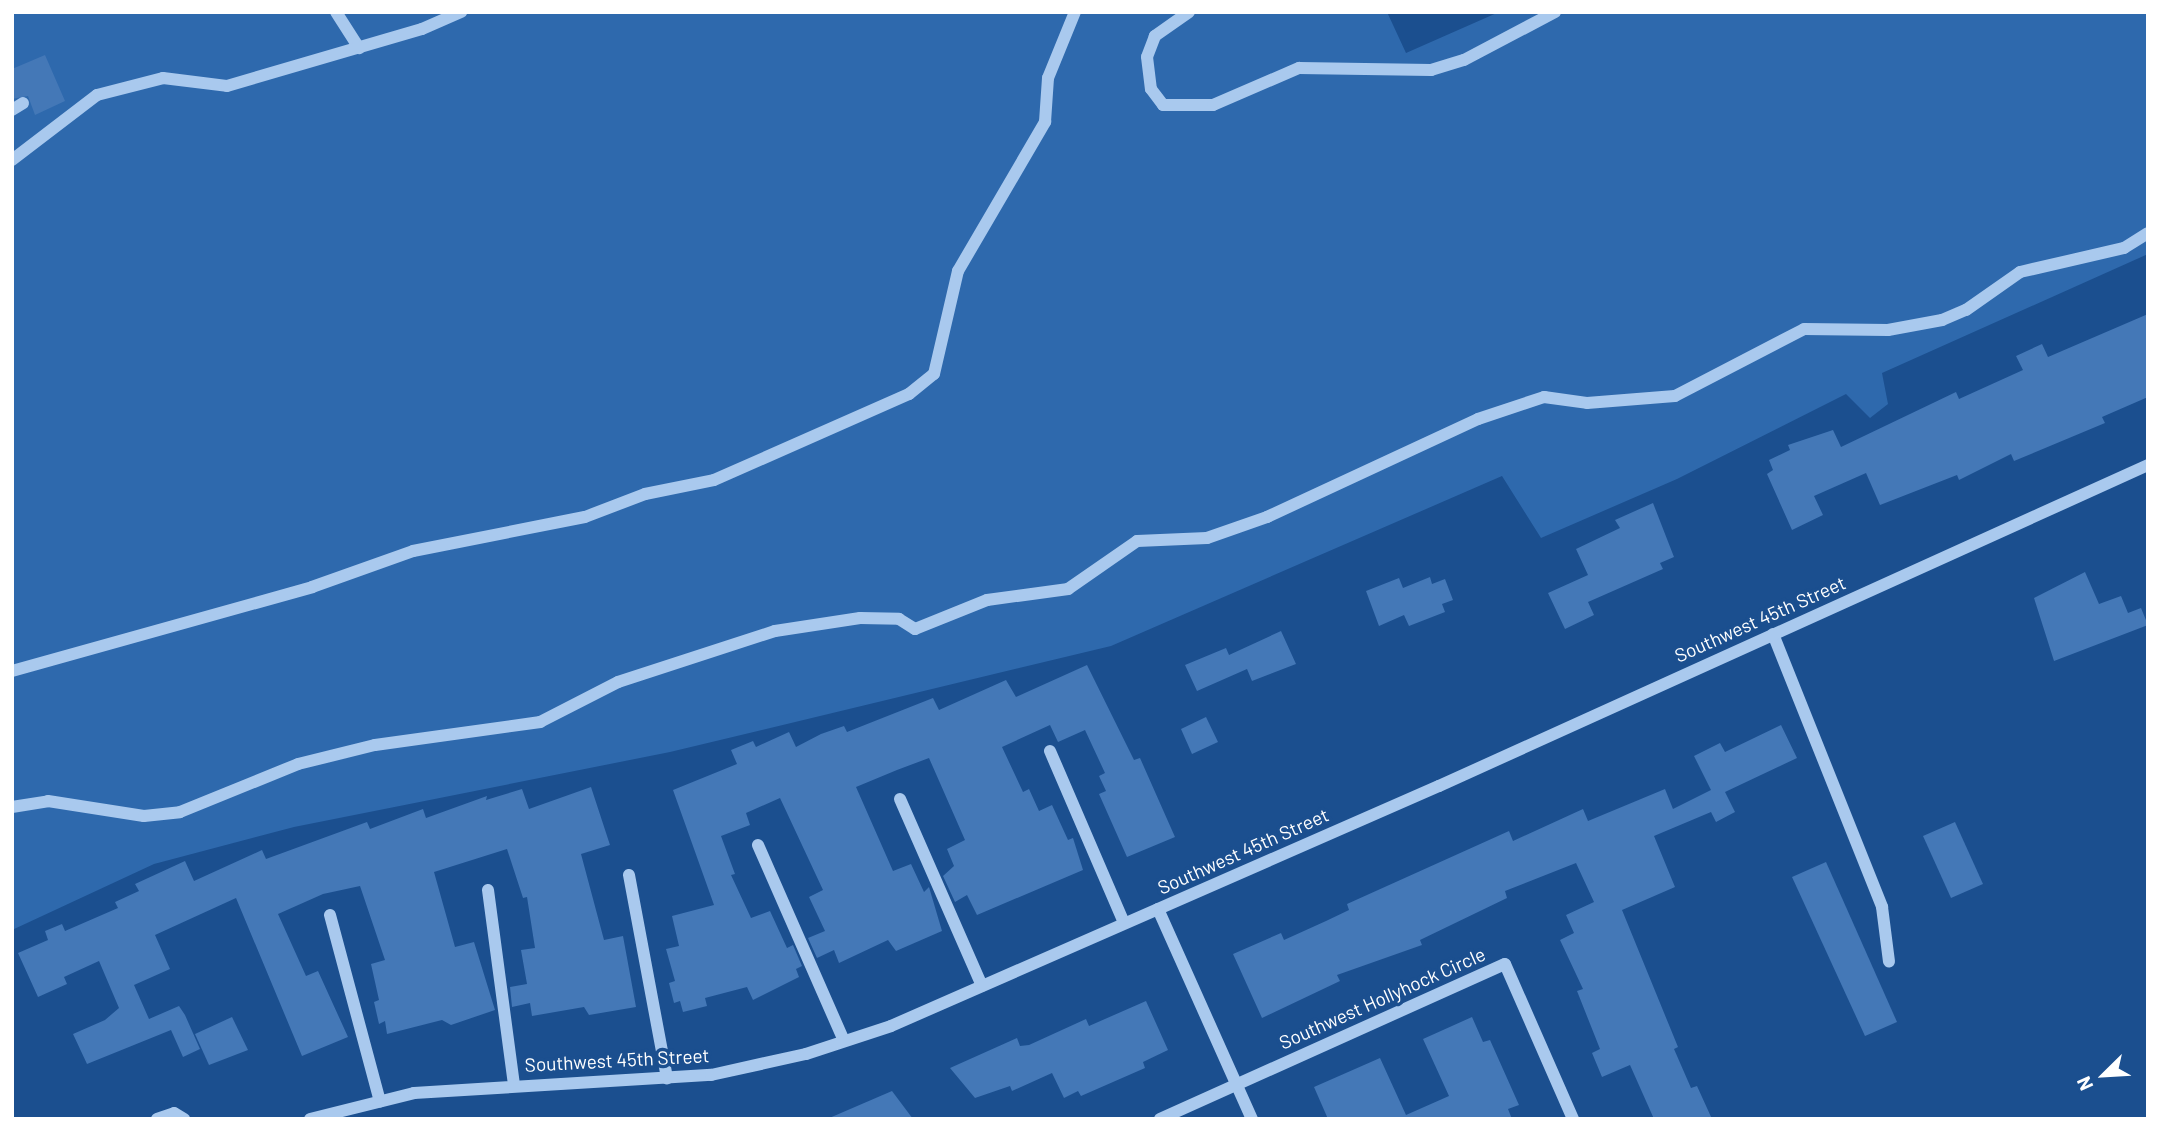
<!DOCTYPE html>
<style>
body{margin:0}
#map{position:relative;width:2160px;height:1131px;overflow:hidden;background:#1b4f8f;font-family:Barlow,sans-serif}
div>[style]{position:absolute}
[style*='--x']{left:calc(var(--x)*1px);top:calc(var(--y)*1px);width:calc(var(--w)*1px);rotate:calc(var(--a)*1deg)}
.green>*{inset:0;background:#2e69ad}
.building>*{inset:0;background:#4478b7}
.minor>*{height:12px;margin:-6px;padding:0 6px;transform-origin:6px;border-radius:6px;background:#a9c9ee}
span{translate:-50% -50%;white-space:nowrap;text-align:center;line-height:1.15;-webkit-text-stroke:7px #1b4f8f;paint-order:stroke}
.street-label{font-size:19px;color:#fff}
.frame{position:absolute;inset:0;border:14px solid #fff;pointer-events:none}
.north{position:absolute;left:2069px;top:1040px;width:70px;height:70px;-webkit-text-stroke:5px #1b4f8f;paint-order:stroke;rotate:246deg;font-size:19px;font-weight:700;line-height:28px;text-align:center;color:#fff}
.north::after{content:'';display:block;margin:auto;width:24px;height:32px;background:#fff;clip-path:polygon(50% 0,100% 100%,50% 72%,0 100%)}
</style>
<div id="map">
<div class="green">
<i style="clip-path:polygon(12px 12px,1387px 12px,1406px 53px,1499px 12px,2148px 12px,2148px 254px,1882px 373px,1888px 404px,1870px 418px,1846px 394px,1677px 479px,1541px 538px,1502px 476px,1111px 646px,670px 752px,294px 827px,154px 864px,12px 930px)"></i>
</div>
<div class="building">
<i style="clip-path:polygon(45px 55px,65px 101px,35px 115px,28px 96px,12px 99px,12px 69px)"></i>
<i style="clip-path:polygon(2148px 314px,2148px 397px,2102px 417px,2105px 423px,2014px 461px,2011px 454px,1959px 480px,1957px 475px,1880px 505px,1866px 473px,1814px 496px,1823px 515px,1792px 530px,1767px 474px,1773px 470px,1769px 460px,1790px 450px,1788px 445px,1833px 430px,1841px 447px,1956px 392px,1959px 399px,2023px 370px,2016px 356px,2042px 344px,2048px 357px)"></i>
<i style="clip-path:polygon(1653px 503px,1674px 557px,1660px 563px,1663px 569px,1588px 602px,1594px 615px,1565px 629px,1548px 593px,1588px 575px,1576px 549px,1620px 528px,1615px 520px)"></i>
<i style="clip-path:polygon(2085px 572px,2099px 604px,2121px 596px,2128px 613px,2141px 608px,2148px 625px,2054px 661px,2034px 598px)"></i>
<i style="clip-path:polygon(1430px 577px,1432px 584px,1445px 579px,1453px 600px,1442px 604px,1445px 612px,1409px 626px,1404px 615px,1379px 626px,1366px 591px,1399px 578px,1403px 588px)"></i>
<i style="clip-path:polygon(1281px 631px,1296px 664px,1252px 681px,1247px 669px,1197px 691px,1185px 665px,1226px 648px,1229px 655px)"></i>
<i style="clip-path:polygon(1087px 665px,1134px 760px,1140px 758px,1175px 837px,1127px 857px,1099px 794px,1106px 791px,1099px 776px,1105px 773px,1085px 730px,1058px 742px,1050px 725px,1002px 747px,1023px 792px,1029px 789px,1039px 811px,1052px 805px,1068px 840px,1073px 838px,1083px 870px,977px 915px,967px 895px,955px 902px,943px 876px,954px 866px,947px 849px,965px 840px,929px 758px,897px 770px,856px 787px,893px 871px,911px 864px,924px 892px,929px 887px,942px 931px,896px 951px,888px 940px,839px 963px,834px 950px,817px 958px,808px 938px,825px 931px,809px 897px,823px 890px,780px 798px,746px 813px,750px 825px,721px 836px,735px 874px,731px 875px,751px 918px,770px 911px,787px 948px,793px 945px,802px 966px,796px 969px,799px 977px,753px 1000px,747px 987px,705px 998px,707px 1006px,683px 1012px,680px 1001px,674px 1003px,669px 983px,675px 981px,666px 949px,679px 946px,672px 916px,714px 905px,673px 790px,737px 764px,731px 750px,753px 741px,756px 747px,789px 732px,796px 747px,821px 734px,844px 726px,847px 732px,933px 698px,939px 710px,1006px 680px,1016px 697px)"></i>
<i style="clip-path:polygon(1206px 717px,1218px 742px,1192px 754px,1181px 729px)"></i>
<i style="clip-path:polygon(1781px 725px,1797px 758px,1725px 792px,1735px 812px,1716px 822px,1711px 812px,1654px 836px,1675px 887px,1622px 910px,1678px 1047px,1674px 1049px,1691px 1088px,1697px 1086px,1712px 1119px,1654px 1119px,1630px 1065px,1602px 1077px,1592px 1053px,1600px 1049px,1577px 991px,1583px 989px,1560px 940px,1574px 933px,1566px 915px,1594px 902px,1576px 863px,1505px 891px,1507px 898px,1420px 940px,1422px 945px,1337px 975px,1340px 981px,1262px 1018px,1233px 954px,1281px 933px,1284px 940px,1326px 921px,1349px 910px,1347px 904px,1509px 831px,1513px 841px,1583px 809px,1588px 821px,1665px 789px,1673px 809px,1711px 790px,1694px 756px,1720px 743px,1725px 752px)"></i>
<i style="clip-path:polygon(591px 787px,610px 845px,581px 854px,604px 940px,623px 936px,636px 1007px,589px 1015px,584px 1007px,532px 1016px,530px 1003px,512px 1007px,510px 987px,527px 984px,521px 950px,535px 948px,527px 897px,523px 898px,507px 849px,434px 872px,455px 947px,474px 942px,495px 1010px,451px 1025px,442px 1020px,387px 1034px,385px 1021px,379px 1024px,374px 1002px,379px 1000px,371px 964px,385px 960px,360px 886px,323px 894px,278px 914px,306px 976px,318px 971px,348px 1037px,302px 1056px,236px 898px,155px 935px,170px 969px,134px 985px,149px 1019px,179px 1006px,185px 1015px,200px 1049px,183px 1057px,171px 1030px,87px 1064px,73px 1034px,105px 1020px,119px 1008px,99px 961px,64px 977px,67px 984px,38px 997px,18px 953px,48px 940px,45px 931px,62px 924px,65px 931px,118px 908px,115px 902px,139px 891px,135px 884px,185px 861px,194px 881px,262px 850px,266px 859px,367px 822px,370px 829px,423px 809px,426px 818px,487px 796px,486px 800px,522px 789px,529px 809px)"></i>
<i style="clip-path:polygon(1955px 822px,1983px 884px,1951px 898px,1923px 836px)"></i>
<i style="clip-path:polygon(1826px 862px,1897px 1022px,1865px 1036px,1792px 877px)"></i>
<i style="clip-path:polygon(1146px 1001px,1168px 1050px,1143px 1062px,1145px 1068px,1081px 1096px,1078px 1091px,1064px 1098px,1052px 1073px,1012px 1091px,1010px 1086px,975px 1098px,950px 1068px,1017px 1038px,1020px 1046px,1029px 1045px,1086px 1019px,1089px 1026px)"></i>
<i style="clip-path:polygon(232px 1017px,248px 1050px,209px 1065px,195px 1034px)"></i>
<i style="clip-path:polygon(1472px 1017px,1483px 1042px,1490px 1040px,1519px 1105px,1508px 1109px,1512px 1119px,1328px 1119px,1314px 1087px,1380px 1058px,1406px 1115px,1449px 1096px,1423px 1039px)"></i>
<i style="clip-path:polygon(892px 1091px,913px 1119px,827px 1119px)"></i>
</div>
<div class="minor">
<i style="--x:336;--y:12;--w:43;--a:57.4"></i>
<i style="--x:1189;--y:12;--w:42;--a:144.8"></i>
<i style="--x:1155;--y:36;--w:22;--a:111"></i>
<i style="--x:1147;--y:57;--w:32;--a:83"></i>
<i style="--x:1151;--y:89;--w:20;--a:53"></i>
<i style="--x:1163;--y:105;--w:50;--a:0"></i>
<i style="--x:1213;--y:105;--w:94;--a:-23.3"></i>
<i style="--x:1299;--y:68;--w:132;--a:0.9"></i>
<i style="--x:1431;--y:70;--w:34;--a:-17"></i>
<i style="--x:1464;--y:60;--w:103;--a:-27.8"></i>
<i style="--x:12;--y:110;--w:13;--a:-32"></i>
<i style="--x:12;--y:160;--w:107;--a:-37.4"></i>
<i style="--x:97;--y:95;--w:68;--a:-14.4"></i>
<i style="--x:163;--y:78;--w:64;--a:7.1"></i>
<i style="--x:227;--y:86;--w:203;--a:-16.3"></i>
<i style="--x:422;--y:29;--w:43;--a:-23.6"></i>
<i style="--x:1773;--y:634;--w:294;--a:68.2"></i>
<i style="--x:1882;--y:907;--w:55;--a:82.7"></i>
<i style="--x:12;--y:671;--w:312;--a:-15.6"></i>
<i style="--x:312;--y:587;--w:107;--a:-19.6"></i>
<i style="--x:413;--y:551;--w:175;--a:-11.2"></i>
<i style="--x:585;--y:517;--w:64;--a:-21"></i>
<i style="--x:645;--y:494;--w:70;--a:-11.5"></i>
<i style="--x:714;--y:480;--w:213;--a:-23.8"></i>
<i style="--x:909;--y:394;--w:32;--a:-39"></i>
<i style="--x:934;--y:374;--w:106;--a:-76.9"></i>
<i style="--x:958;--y:271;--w:173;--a:-59.7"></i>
<i style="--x:1045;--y:122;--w:44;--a:-86.1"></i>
<i style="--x:1048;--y:78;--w:71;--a:-67.8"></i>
<i style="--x:1050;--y:751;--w:187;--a:66.7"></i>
<i style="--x:900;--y:799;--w:204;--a:66.3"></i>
<i style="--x:12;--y:807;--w:36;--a:-9"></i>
<i style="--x:48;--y:801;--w:97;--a:8.9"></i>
<i style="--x:144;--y:816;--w:36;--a:-6"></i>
<i style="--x:180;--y:812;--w:127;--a:-22.1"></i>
<i style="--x:298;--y:764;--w:79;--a:-13.9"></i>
<i style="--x:375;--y:745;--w:167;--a:-7.9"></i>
<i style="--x:540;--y:722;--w:88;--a:-27.1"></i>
<i style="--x:618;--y:682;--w:165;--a:-18"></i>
<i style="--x:775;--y:631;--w:86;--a:-8.7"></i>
<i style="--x:860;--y:618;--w:39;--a:1"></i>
<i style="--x:899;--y:619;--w:19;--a:32"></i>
<i style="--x:915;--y:629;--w:78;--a:-21.9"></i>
<i style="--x:987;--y:600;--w:82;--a:-7.7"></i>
<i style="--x:1068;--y:589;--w:84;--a:-34.8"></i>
<i style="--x:1137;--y:541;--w:70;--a:-2.5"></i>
<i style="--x:1207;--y:538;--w:64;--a:-19.3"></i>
<i style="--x:1267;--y:517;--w:233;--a:-24.9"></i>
<i style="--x:1478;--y:419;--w:70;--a:-18.4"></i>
<i style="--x:1544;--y:397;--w:43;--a:7.9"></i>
<i style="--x:1587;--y:403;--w:88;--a:-4.5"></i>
<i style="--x:1675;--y:396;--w:145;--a:-27.4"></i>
<i style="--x:1804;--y:329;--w:84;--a:0.7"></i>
<i style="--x:1888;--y:330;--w:55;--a:-10.5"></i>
<i style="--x:1942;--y:320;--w:26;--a:-23"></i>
<i style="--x:1966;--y:310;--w:66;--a:-35.1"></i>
<i style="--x:2020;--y:272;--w:107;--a:-13"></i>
<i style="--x:2124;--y:248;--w:28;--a:-32"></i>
<i style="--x:758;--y:845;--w:214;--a:66.3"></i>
<i style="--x:629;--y:875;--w:207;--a:79.4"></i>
<i style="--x:488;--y:890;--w:197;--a:82.4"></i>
<i style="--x:1158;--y:909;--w:230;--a:65.9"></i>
<i style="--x:330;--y:915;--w:193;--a:75"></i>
<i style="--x:157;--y:1119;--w:18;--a:-19"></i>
<i style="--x:174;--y:1113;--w:12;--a:31"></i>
<i style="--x:310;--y:1119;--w:107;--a:-14"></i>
<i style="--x:414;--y:1093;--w:298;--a:-3.5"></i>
<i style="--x:711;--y:1075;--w:97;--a:-12.5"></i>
<i style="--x:806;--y:1054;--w:89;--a:-18.2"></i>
<i style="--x:891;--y:1026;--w:598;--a:-23.65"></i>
<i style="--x:1439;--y:786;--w:778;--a:-24.36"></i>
<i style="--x:1160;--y:1119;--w:378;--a:-24.2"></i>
<i style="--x:1505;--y:964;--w:169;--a:66.3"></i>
</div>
<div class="street-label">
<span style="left:1760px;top:619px;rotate:-24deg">Southwest 45th Street</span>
<span style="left:1243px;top:851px;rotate:-24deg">Southwest 45th Street</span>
<span style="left:1382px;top:998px;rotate:-24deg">Southwest Hollyhock Circle</span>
<span style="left:617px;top:1060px;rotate:-3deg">Southwest 45th Street</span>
</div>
<div class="frame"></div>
<div class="north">N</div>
</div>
